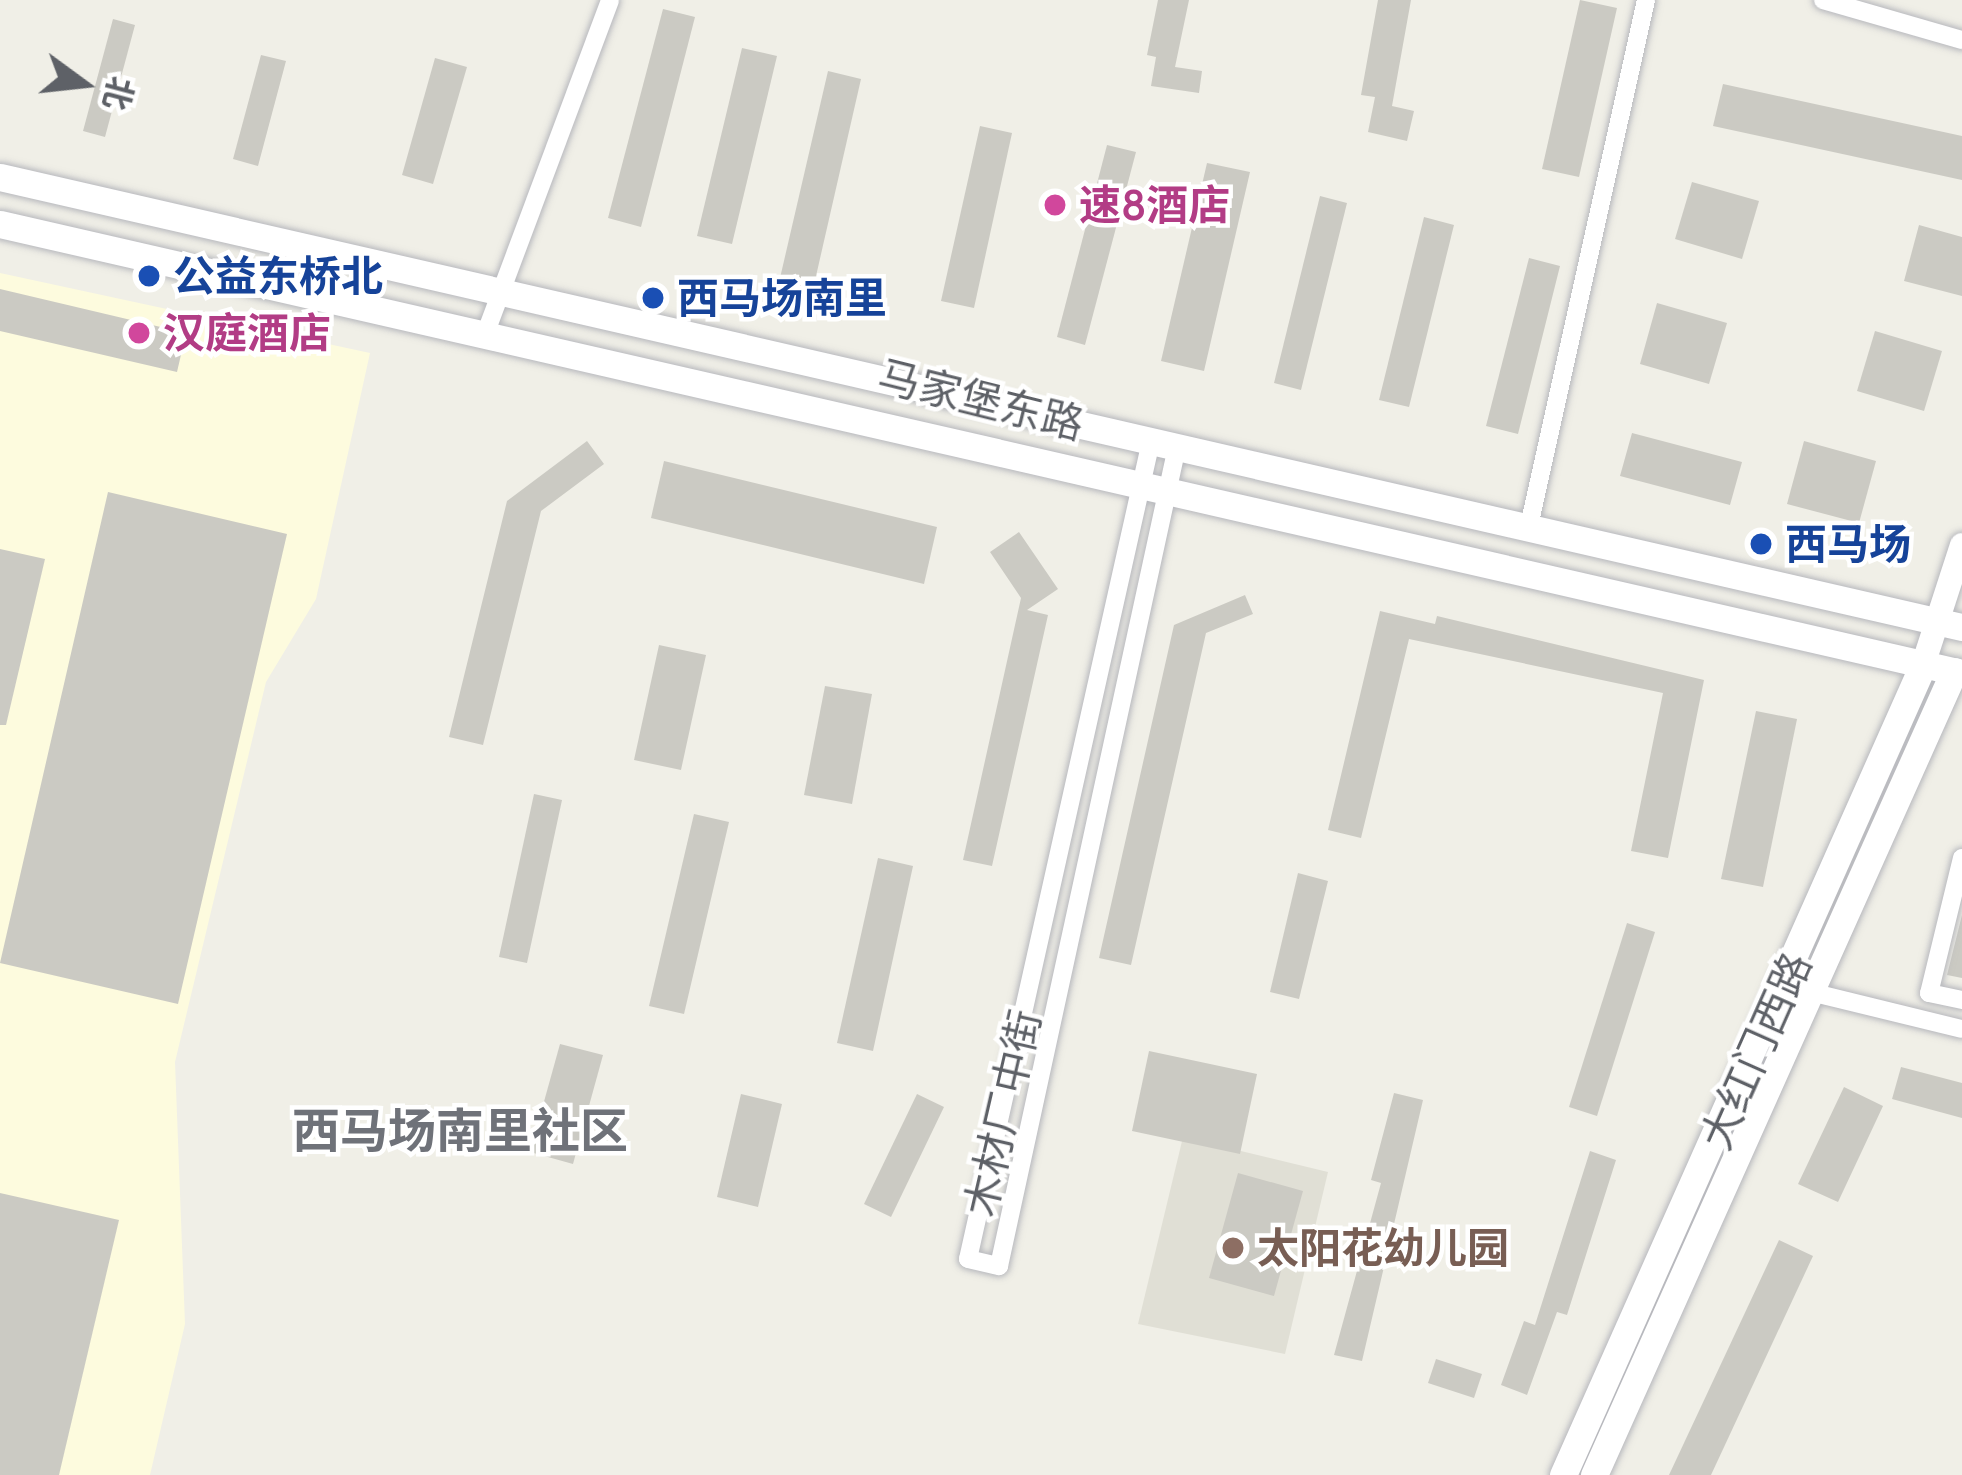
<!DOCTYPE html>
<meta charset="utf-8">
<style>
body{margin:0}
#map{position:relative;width:1962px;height:1475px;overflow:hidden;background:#f0efe7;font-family:Cabin,"Noto Sans SC",sans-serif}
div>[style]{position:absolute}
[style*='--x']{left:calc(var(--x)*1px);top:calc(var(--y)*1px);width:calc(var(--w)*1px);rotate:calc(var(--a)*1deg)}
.commercial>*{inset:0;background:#fdfbde}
.education>*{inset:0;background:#e0dfd5}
.building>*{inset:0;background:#cbcac3}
.roads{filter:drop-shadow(0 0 3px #b7b8bd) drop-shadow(0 0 3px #b7b8bd)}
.minor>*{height:18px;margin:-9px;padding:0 9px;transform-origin:9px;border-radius:9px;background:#fff}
.tertiary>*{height:24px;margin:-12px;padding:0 12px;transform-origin:12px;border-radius:12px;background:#fff}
.secondary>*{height:27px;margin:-13.5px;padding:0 13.5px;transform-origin:13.5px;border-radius:13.5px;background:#fff}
.dots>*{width:33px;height:33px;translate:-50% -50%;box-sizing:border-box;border:6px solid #fff;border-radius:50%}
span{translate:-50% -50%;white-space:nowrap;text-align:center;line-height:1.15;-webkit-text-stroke:9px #fff;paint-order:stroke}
.hotel-label{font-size:42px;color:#b23c85;font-weight:700}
.left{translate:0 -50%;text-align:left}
.transit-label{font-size:42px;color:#164399;font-weight:700}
.street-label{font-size:42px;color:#5e6167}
.education-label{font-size:42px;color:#785e54;font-weight:700}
.quarter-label{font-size:48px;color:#6f7279;font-weight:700}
.north{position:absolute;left:24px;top:24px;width:120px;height:120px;-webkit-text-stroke:9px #fff;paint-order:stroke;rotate:105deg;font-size:33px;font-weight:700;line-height:48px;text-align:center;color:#5e6167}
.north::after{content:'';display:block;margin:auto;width:42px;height:54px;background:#5e6167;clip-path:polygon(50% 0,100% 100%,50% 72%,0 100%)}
</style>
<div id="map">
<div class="commercial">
<i style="clip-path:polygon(0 273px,370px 353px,316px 599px,266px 682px,175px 1062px,185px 1324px,150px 1475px,0 1475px)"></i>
</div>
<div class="education">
<i style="clip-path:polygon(1183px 1137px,1328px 1172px,1285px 1354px,1138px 1324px)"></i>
</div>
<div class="building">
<i style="clip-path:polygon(1158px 0,1189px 0,1175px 67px,1202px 71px,1199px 93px,1151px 86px,1156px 57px,1147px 55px)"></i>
<i style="clip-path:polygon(1378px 0,1411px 0,1392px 106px,1414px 111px,1407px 141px,1368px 132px,1375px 97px,1361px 95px)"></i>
<i style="clip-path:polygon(1580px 0,1617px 8px,1579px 177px,1542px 169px)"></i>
<i style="clip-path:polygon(663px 9px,695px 17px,641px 227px,608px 218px)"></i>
<i style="clip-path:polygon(113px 19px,135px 25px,105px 137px,83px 131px)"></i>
<i style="clip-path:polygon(742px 48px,777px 56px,732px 244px,697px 236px)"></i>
<i style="clip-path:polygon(261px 55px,286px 61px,258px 166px,233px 159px)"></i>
<i style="clip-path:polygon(435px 58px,467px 67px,433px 184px,402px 175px)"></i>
<i style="clip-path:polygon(828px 71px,861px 79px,811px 298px,777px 291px)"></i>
<i style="clip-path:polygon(1723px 84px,1962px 136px,1962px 180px,1713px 126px)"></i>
<i style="clip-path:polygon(980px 126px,1012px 133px,974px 308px,941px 301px)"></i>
<i style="clip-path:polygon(1107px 145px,1136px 152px,1085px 345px,1057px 337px)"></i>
<i style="clip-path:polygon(1207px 163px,1250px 172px,1204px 371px,1161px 361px)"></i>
<i style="clip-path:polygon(1692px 182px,1759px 201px,1742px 259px,1675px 239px)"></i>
<i style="clip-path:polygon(1320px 196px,1347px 203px,1301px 390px,1274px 383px)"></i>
<i style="clip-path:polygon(1424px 217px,1454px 225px,1409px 407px,1379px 400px)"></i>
<i style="clip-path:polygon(1919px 225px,1962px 237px,1962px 296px,1904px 281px)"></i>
<i style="clip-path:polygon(1529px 258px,1560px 266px,1518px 434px,1486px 426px)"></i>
<i style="clip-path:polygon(0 289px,186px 333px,177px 372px,0 331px)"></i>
<i style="clip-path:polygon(1657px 303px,1727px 323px,1709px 384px,1640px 364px)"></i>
<i style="clip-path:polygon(1875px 331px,1942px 351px,1924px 411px,1857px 391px)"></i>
<i style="clip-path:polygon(1632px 433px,1742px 462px,1730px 505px,1620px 476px)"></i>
<i style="clip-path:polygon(587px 441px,604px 464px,541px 511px,483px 745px,449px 737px,507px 501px)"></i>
<i style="clip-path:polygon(1804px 441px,1876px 461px,1859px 523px,1787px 504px)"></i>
<i style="clip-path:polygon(664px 461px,937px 527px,924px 584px,651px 518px)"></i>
<i style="clip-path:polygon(108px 492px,287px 534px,178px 1004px,0 963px)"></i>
<i style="clip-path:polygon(1019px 532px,1058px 589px,1027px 610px,1048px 615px,992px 866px,963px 860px,1021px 598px,990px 552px)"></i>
<i style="clip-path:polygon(0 549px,45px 559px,6px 725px,0 725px)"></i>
<i style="clip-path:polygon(1245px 595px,1253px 614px,1206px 633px,1131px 965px,1099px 958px,1174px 625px)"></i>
<i style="clip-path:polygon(1380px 611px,1435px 624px,1437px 616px,1704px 680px,1668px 858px,1631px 851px,1663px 693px,1409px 639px,1361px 838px,1328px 830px)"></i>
<i style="clip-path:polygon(659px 645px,706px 655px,681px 770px,634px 760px)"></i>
<i style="clip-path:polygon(825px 686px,872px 694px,852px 804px,804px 795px)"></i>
<i style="clip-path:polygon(1756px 711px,1797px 719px,1763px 887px,1721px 879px)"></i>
<i style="clip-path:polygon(534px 794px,562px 800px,527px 963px,499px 957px)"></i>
<i style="clip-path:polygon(694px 814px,729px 822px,684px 1014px,649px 1006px)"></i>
<i style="clip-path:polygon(878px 858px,913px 866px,873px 1051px,837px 1043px)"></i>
<i style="clip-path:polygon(1298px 873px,1328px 881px,1299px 999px,1270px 992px)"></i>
<i style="clip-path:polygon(1962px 915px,1962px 978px,1947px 975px)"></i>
<i style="clip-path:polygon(1627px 923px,1655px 932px,1597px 1116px,1569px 1107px)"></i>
<i style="clip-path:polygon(560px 1044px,603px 1055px,573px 1164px,530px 1152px)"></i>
<i style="clip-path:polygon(1149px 1051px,1257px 1074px,1240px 1154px,1132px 1131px)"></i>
<i style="clip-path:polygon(1901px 1067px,1962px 1083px,1962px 1118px,1892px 1099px)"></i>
<i style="clip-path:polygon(1844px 1087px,1883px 1106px,1838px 1202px,1798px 1184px)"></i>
<i style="clip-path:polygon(1394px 1093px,1423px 1100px,1362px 1361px,1334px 1355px,1381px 1183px,1371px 1180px)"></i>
<i style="clip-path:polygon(741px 1094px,782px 1104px,758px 1207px,717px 1197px)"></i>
<i style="clip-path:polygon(917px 1094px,944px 1107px,891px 1217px,864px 1204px)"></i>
<i style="clip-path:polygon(1590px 1151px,1616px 1160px,1567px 1315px,1557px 1312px,1527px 1395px,1501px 1385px,1524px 1321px,1535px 1325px)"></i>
<i style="clip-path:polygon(1238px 1173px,1303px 1191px,1274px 1296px,1209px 1278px)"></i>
<i style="clip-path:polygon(0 1193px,119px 1220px,59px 1475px,0 1475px)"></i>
<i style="clip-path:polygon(1779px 1240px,1813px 1256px,1711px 1475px,1669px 1475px)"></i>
<i style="clip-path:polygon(1436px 1359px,1482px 1374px,1474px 1398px,1428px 1383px)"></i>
</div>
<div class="roads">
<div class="minor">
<i style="--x:1823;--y:0;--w:145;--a:16.1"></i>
<i style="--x:486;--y:332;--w:354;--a:-69.5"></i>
<i style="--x:1151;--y:441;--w:838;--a:102.61"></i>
<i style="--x:968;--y:1259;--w:32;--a:13"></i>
<i style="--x:999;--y:1266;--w:838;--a:-77.74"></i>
<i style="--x:1529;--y:526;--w:539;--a:-77.46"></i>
<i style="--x:1962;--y:858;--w:139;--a:103.7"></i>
<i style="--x:1929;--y:993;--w:34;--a:12"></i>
<i style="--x:1814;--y:993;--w:152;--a:13.7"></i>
</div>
<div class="tertiary">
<i style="--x:1923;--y:665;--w:126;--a:-72"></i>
</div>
<div class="secondary">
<i style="--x:0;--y:177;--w:2013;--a:12.92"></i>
<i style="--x:0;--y:224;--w:2013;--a:12.89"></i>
<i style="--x:1563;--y:1475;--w:886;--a:-66.04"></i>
<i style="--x:1594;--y:1475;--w:881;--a:-65.88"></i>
</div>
</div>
<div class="dots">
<i style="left:1055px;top:205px;background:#d1479c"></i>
<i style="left:149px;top:276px;background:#1a4fb4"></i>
<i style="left:653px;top:298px;background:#1a4fb4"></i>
<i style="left:139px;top:333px;background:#d1479c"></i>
<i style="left:1761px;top:544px;background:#1a4fb4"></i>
<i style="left:1233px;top:1248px;background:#8d6e63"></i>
</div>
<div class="hotel-label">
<span class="left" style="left:1079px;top:205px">速8酒店</span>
<span class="left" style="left:163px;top:333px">汉庭酒店</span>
</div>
<div class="transit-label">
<span class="left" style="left:173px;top:276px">公益东桥北</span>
<span class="left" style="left:677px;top:298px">西马场南里</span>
<span class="left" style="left:1785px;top:544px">西马场</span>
</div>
<div class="street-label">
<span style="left:981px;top:400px;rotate:14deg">马家堡东路</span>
<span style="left:1756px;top:1051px;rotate:-66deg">大红门西路</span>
<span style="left:1003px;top:1113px;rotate:-77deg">木材厂中街</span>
</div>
<div class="education-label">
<span class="left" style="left:1257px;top:1248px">太阳花幼儿园</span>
</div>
<div class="quarter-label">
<span style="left:460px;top:1132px">西马场南里社区</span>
</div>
<div class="north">北</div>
</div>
